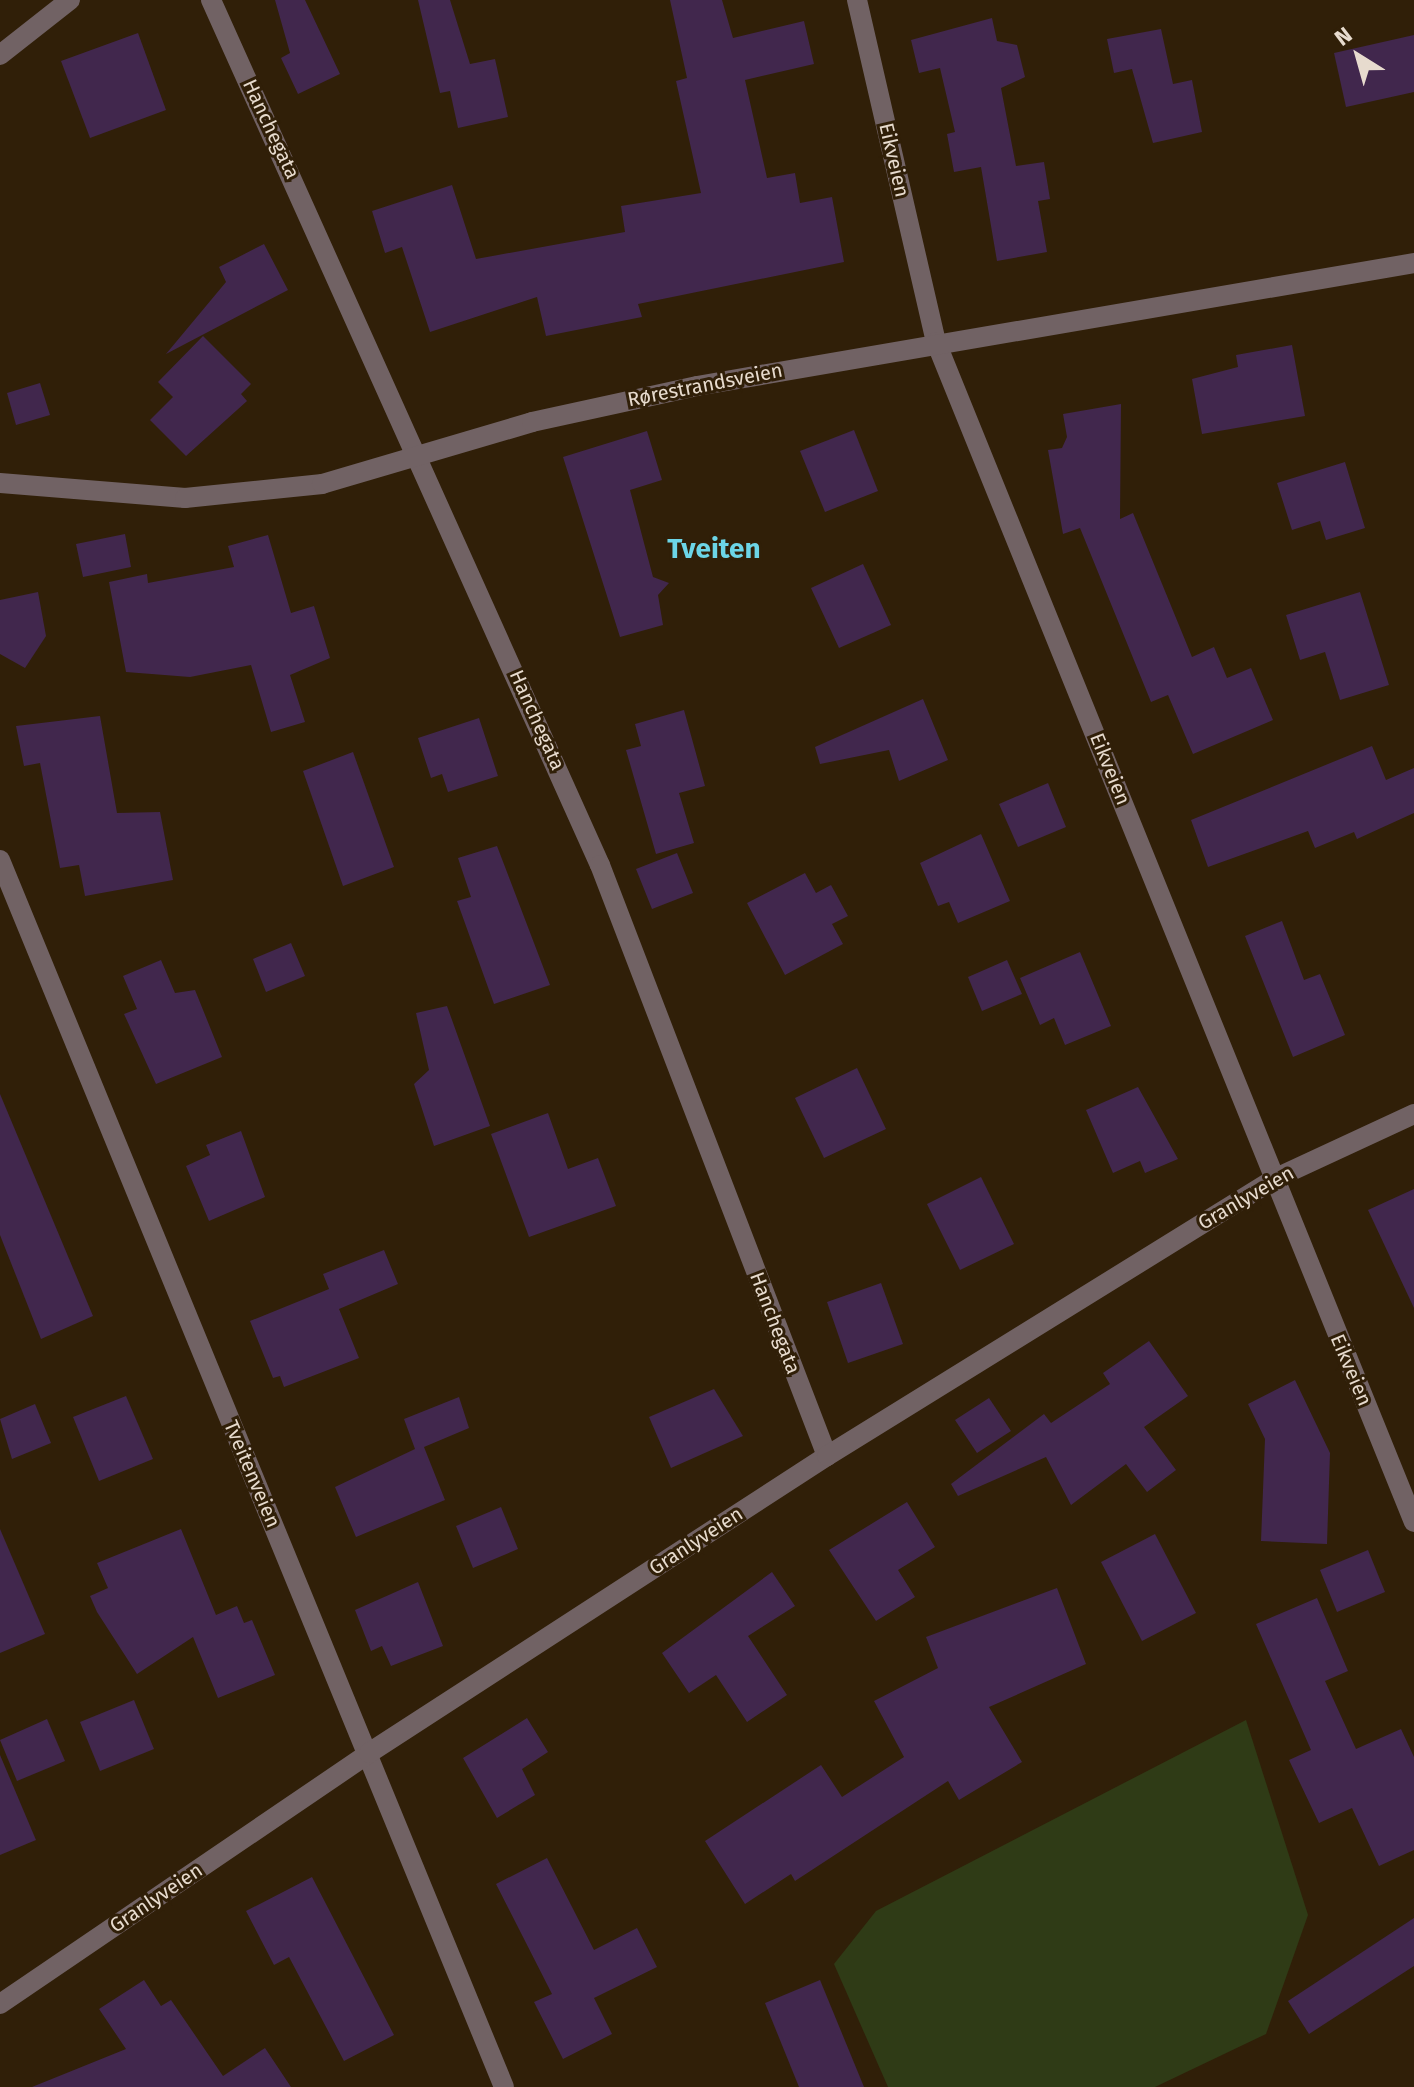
<!DOCTYPE html>
<meta charset="utf-8">
<style>
body{margin:0}
#map{position:relative;width:1414px;height:2087px;overflow:hidden;background:#301f08;font-family:"Fira Sans",sans-serif}
div>[style]{position:absolute}
[style*='--x']{left:calc(var(--x)*1px);top:calc(var(--y)*1px);width:calc(var(--w)*1px);rotate:calc(var(--a)*1deg)}
.green>*{inset:0;background:#2f3b16}
.building>*{inset:0;background:#41274d}
.street>*{height:20px;margin:-10px;padding:0 10px;transform-origin:10px;border-radius:10px;background:#716264}
span{translate:-50% -50%;white-space:nowrap;text-align:center;line-height:1.15;-webkit-text-stroke:6px #301f08;paint-order:stroke}
.street-label{font-size:20px;color:#e7dbce}
.district-label{font-size:28px;color:#6cd5e7;font-weight:700}
.north{position:absolute;left:1318px;top:16px;width:80px;height:80px;-webkit-text-stroke:6px #301f08;paint-order:stroke;rotate:323deg;font-size:22px;font-weight:700;line-height:32px;text-align:center;color:#e7dbce}
.north::after{content:'';display:block;margin:auto;width:28px;height:36px;background:#e7dbce;clip-path:polygon(50% 0,100% 100%,50% 72%,0 100%)}
</style>
<div id="map">
<div class="green">
<i style="clip-path:polygon(1246px 1720px,1308px 1915px,1266px 2034px,1155px 2087px,888px 2087px,834px 1964px,876px 1911px)"></i>
</div>
<div class="building">
<i style="clip-path:polygon(275px 0,305px 0,340px 74px,298px 94px,281px 58px,290px 53px)"></i>
<i style="clip-path:polygon(418px 0,450px 0,470px 64px,495px 59px,508px 117px,458px 128px,450px 91px,440px 93px)"></i>
<i style="clip-path:polygon(670px 0,722px 0,733px 38px,804px 21px,814px 64px,745px 80px,767px 178px,795px 173px,800px 203px,832px 197px,844px 262px,638px 304px,642px 317px,546px 336px,537px 297px,430px 332px,402px 247px,385px 253px,372px 211px,452px 185px,476px 259px,625px 232px,621px 206px,701px 193px,676px 81px,687px 78px)"></i>
<i style="clip-path:polygon(992px 18px,997px 41px,1017px 45px,1025px 77px,1001px 88px,1016px 166px,1044px 162px,1050px 199px,1038px 201px,1047px 252px,997px 261px,981px 167px,954px 172px,947px 134px,955px 132px,940px 68px,919px 73px,911px 40px)"></i>
<i style="clip-path:polygon(1161px 29px,1173px 84px,1192px 80px,1202px 132px,1153px 143px,1132px 69px,1114px 73px,1107px 39px)"></i>
<i style="clip-path:polygon(138px 33px,166px 110px,90px 138px,61px 61px)"></i>
<i style="clip-path:polygon(1414px 35px,1414px 92px,1346px 107px,1334px 53px)"></i>
<i style="clip-path:polygon(264px 244px,288px 290px,166px 354px,226px 282px,219px 267px)"></i>
<i style="clip-path:polygon(203px 336px,251px 384px,241px 394px,247px 401px,186px 456px,150px 420px,173px 397px,158px 382px)"></i>
<i style="clip-path:polygon(1292px 345px,1305px 416px,1202px 434px,1192px 379px,1238px 367px,1236px 355px)"></i>
<i style="clip-path:polygon(40px 383px,50px 415px,16px 425px,7px 393px)"></i>
<i style="clip-path:polygon(1121px 404px,1120px 519px,1133px 513px,1192px 657px,1214px 647px,1227px 678px,1251px 668px,1273px 720px,1193px 754px,1168px 695px,1151px 702px,1080px 528px,1063px 534px,1048px 450px,1062px 448px,1067px 437px,1063px 414px)"></i>
<i style="clip-path:polygon(854px 430px,878px 491px,825px 512px,800px 451px)"></i>
<i style="clip-path:polygon(647px 431px,662px 480px,630px 490px,653px 577px,669px 583px,658px 595px,663px 625px,620px 637px,563px 457px)"></i>
<i style="clip-path:polygon(1345px 462px,1365px 528px,1326px 540px,1320px 521px,1292px 530px,1277px 483px)"></i>
<i style="clip-path:polygon(125px 534px,131px 567px,83px 577px,76px 544px)"></i>
<i style="clip-path:polygon(268px 535px,291px 613px,314px 606px,330px 658px,290px 675px,305px 722px,271px 732px,251px 665px,190px 677px,126px 672px,109px 582px,147px 574px,148px 583px,234px 567px,228px 546px)"></i>
<i style="clip-path:polygon(863px 564px,891px 625px,839px 648px,811px 588px)"></i>
<i style="clip-path:polygon(38px 592px,46px 636px,25px 668px,0 654px,0 600px)"></i>
<i style="clip-path:polygon(1360px 592px,1389px 685px,1340px 700px,1325px 652px,1300px 660px,1286px 615px)"></i>
<i style="clip-path:polygon(923px 699px,948px 760px,899px 781px,889px 750px,820px 764px,815px 747px)"></i>
<i style="clip-path:polygon(684px 710px,705px 786px,679px 793px,694px 843px,656px 854px,626px 750px,641px 746px,635px 724px)"></i>
<i style="clip-path:polygon(100px 716px,117px 813px,160px 812px,173px 880px,85px 896px,79px 865px,60px 868px,40px 763px,24px 766px,16px 726px)"></i>
<i style="clip-path:polygon(479px 718px,498px 776px,448px 792px,442px 774px,431px 778px,418px 738px)"></i>
<i style="clip-path:polygon(1372px 746px,1386px 780px,1414px 768px,1414px 813px,1357px 839px,1354px 832px,1315px 848px,1308px 831px,1208px 867px,1191px 820px)"></i>
<i style="clip-path:polygon(353px 752px,394px 867px,343px 886px,303px 771px)"></i>
<i style="clip-path:polygon(1048px 783px,1066px 827px,1018px 847px,999px 804px)"></i>
<i style="clip-path:polygon(981px 834px,1010px 901px,958px 923px,949px 902px,938px 906px,920px 863px)"></i>
<i style="clip-path:polygon(497px 846px,550px 985px,494px 1004px,457px 901px,471px 897px,458px 858px)"></i>
<i style="clip-path:polygon(677px 853px,693px 893px,652px 909px,636px 869px)"></i>
<i style="clip-path:polygon(805px 873px,816px 893px,831px 885px,848px 916px,832px 924px,843px 944px,785px 975px,747px 903px)"></i>
<i style="clip-path:polygon(1282px 921px,1304px 980px,1320px 974px,1345px 1035px,1293px 1057px,1245px 936px)"></i>
<i style="clip-path:polygon(291px 943px,305px 976px,266px 992px,253px 959px)"></i>
<i style="clip-path:polygon(1080px 952px,1111px 1026px,1065px 1045px,1054px 1018px,1040px 1025px,1020px 978px)"></i>
<i style="clip-path:polygon(161px 960px,175px 993px,195px 990px,222px 1057px,156px 1084px,124px 1014px,137px 1009px,123px 976px)"></i>
<i style="clip-path:polygon(1007px 960px,1022px 994px,982px 1011px,968px 977px)"></i>
<i style="clip-path:polygon(447px 1006px,490px 1126px,434px 1146px,414px 1084px,429px 1070px,416px 1013px)"></i>
<i style="clip-path:polygon(857px 1068px,886px 1129px,824px 1158px,795px 1098px)"></i>
<i style="clip-path:polygon(1138px 1087px,1178px 1159px,1145px 1173px,1140px 1161px,1113px 1173px,1086px 1110px)"></i>
<i style="clip-path:polygon(0 1094px,93px 1316px,41px 1339px,0 1235px)"></i>
<i style="clip-path:polygon(548px 1113px,568px 1169px,598px 1158px,616px 1206px,529px 1237px,491px 1134px)"></i>
<i style="clip-path:polygon(241px 1131px,265px 1197px,209px 1221px,186px 1166px,210px 1155px,206px 1145px)"></i>
<i style="clip-path:polygon(981px 1177px,1014px 1244px,960px 1270px,927px 1204px)"></i>
<i style="clip-path:polygon(1414px 1189px,1414px 1308px,1368px 1210px)"></i>
<i style="clip-path:polygon(384px 1250px,398px 1284px,339px 1309px,359px 1358px,284px 1387px,280px 1376px,273px 1378px,250px 1321px,329px 1289px,323px 1274px)"></i>
<i style="clip-path:polygon(881px 1283px,903px 1344px,848px 1363px,827px 1302px)"></i>
<i style="clip-path:polygon(1149px 1341px,1188px 1396px,1144px 1427px,1176px 1470px,1147px 1492px,1126px 1464px,1071px 1505px,1046px 1457px,958px 1496px,951px 1484px,1044px 1414px,1051px 1423px,1110px 1384px,1103px 1373px)"></i>
<i style="clip-path:polygon(1295px 1380px,1330px 1453px,1327px 1544px,1261px 1541px,1265px 1439px,1248px 1404px)"></i>
<i style="clip-path:polygon(714px 1389px,743px 1436px,671px 1468px,649px 1417px)"></i>
<i style="clip-path:polygon(126px 1396px,153px 1459px,99px 1481px,73px 1417px)"></i>
<i style="clip-path:polygon(459px 1397px,469px 1428px,424px 1447px,445px 1500px,356px 1537px,335px 1487px,415px 1449px,404px 1419px)"></i>
<i style="clip-path:polygon(989px 1398px,1011px 1431px,977px 1453px,955px 1420px)"></i>
<i style="clip-path:polygon(35px 1404px,51px 1443px,12px 1459px,0 1419px)"></i>
<i style="clip-path:polygon(907px 1502px,935px 1547px,898px 1570px,915px 1597px,876px 1621px,829px 1550px)"></i>
<i style="clip-path:polygon(501px 1507px,518px 1549px,473px 1568px,456px 1526px)"></i>
<i style="clip-path:polygon(0 1529px,45px 1634px,0 1653px)"></i>
<i style="clip-path:polygon(181px 1529px,216px 1615px,237px 1606px,244px 1623px,252px 1620px,275px 1675px,218px 1698px,193px 1637px,137px 1674px,97px 1612px,90px 1596px,108px 1588px,97px 1563px)"></i>
<i style="clip-path:polygon(1155px 1534px,1196px 1613px,1142px 1641px,1101px 1562px)"></i>
<i style="clip-path:polygon(1368px 1550px,1385px 1592px,1337px 1612px,1320px 1570px)"></i>
<i style="clip-path:polygon(772px 1572px,795px 1606px,748px 1636px,787px 1695px,747px 1722px,716px 1675px,689px 1693px,662px 1653px)"></i>
<i style="clip-path:polygon(418px 1582px,443px 1646px,391px 1666px,382px 1646px,371px 1651px,355px 1610px)"></i>
<i style="clip-path:polygon(1057px 1588px,1086px 1664px,989px 1707px,1022px 1762px,959px 1800px,948px 1781px,795px 1881px,791px 1874px,745px 1904px,705px 1841px,821px 1765px,842px 1797px,904px 1757px,874px 1701px,938px 1668px,926px 1637px)"></i>
<i style="clip-path:polygon(1317px 1598px,1348px 1671px,1325px 1681px,1356px 1749px,1401px 1729px,1414px 1757px,1414px 1850px,1379px 1866px,1352px 1808px,1319px 1823px,1289px 1760px,1311px 1750px,1256px 1624px)"></i>
<i style="clip-path:polygon(134px 1700px,154px 1749px,100px 1771px,80px 1722px)"></i>
<i style="clip-path:polygon(527px 1718px,548px 1752px,522px 1769px,535px 1795px,497px 1818px,463px 1758px)"></i>
<i style="clip-path:polygon(47px 1719px,65px 1761px,17px 1781px,0 1740px)"></i>
<i style="clip-path:polygon(0 1755px,36px 1840px,0 1855px)"></i>
<i style="clip-path:polygon(547px 1858px,594px 1950px,637px 1928px,657px 1967px,594px 1998px,612px 2034px,563px 2059px,534px 2002px,552px 1994px,496px 1884px)"></i>
<i style="clip-path:polygon(312px 1877px,394px 2035px,344px 2061px,289px 1957px,274px 1965px,246px 1911px)"></i>
<i style="clip-path:polygon(1414px 1918px,1414px 1966px,1309px 2034px,1288px 2001px)"></i>
<i style="clip-path:polygon(144px 1980px,161px 2006px,171px 2000px,223px 2076px,265px 2048px,291px 2087px,32px 2087px,126px 2049px,99px 2009px)"></i>
<i style="clip-path:polygon(820px 1980px,864px 2087px,799px 2087px,765px 2003px)"></i>
</div>
<div class="street">
<i style="--x:211;--y:0;--w:948;--a:65.79"></i>
<i style="--x:600;--y:865;--w:633;--a:68.99"></i>
<i style="--x:857;--y:0;--w:351;--a:77"></i>
<i style="--x:936;--y:342;--w:1273;--a:67.95"></i>
<i style="--x:0;--y:55;--w:89;--a:-38.2"></i>
<i style="--x:0;--y:483;--w:186;--a:4.6"></i>
<i style="--x:185;--y:498;--w:138;--a:-5.8"></i>
<i style="--x:322;--y:484;--w:219;--a:-16.4"></i>
<i style="--x:532;--y:422;--w:169;--a:-12.3"></i>
<i style="--x:697;--y:386;--w:727;--a:-9.73"></i>
<i style="--x:0;--y:860;--w:1326;--a:67.67"></i>
<i style="--x:0;--y:2004;--w:446;--a:-34.2"></i>
<i style="--x:369;--y:1753;--w:546;--a:-32.96"></i>
<i style="--x:827;--y:1456;--w:528;--a:-31.76"></i>
<i style="--x:1276;--y:1178;--w:152;--a:-24.9"></i>
</div>
<div class="street-label">
<span style="left:271px;top:129px;rotate:65deg">Hanchegata</span>
<span style="left:894px;top:160px;rotate:77deg">Eikveien</span>
<span style="left:705px;top:385px;rotate:-11deg">Rørestrandsveien</span>
<span style="left:537px;top:720px;rotate:66deg">Hanchegata</span>
<span style="left:1110px;top:769px;rotate:68deg">Eikveien</span>
<span style="left:1246px;top:1198px;rotate:-30deg">Granlyveien</span>
<span style="left:775px;top:1323px;rotate:69deg">Hanchegata</span>
<span style="left:1351px;top:1370px;rotate:67deg">Eikveien</span>
<span style="left:252px;top:1474px;rotate:67deg">Tveitenveien</span>
<span style="left:696px;top:1541px;rotate:-33deg">Granlyveien</span>
<span style="left:156px;top:1898px;rotate:-34deg">Granlyveien</span>
</div>
<div class="district-label">
<span style="left:714px;top:549px">Tveiten</span>
</div>
<div class="north">N</div>
</div>
